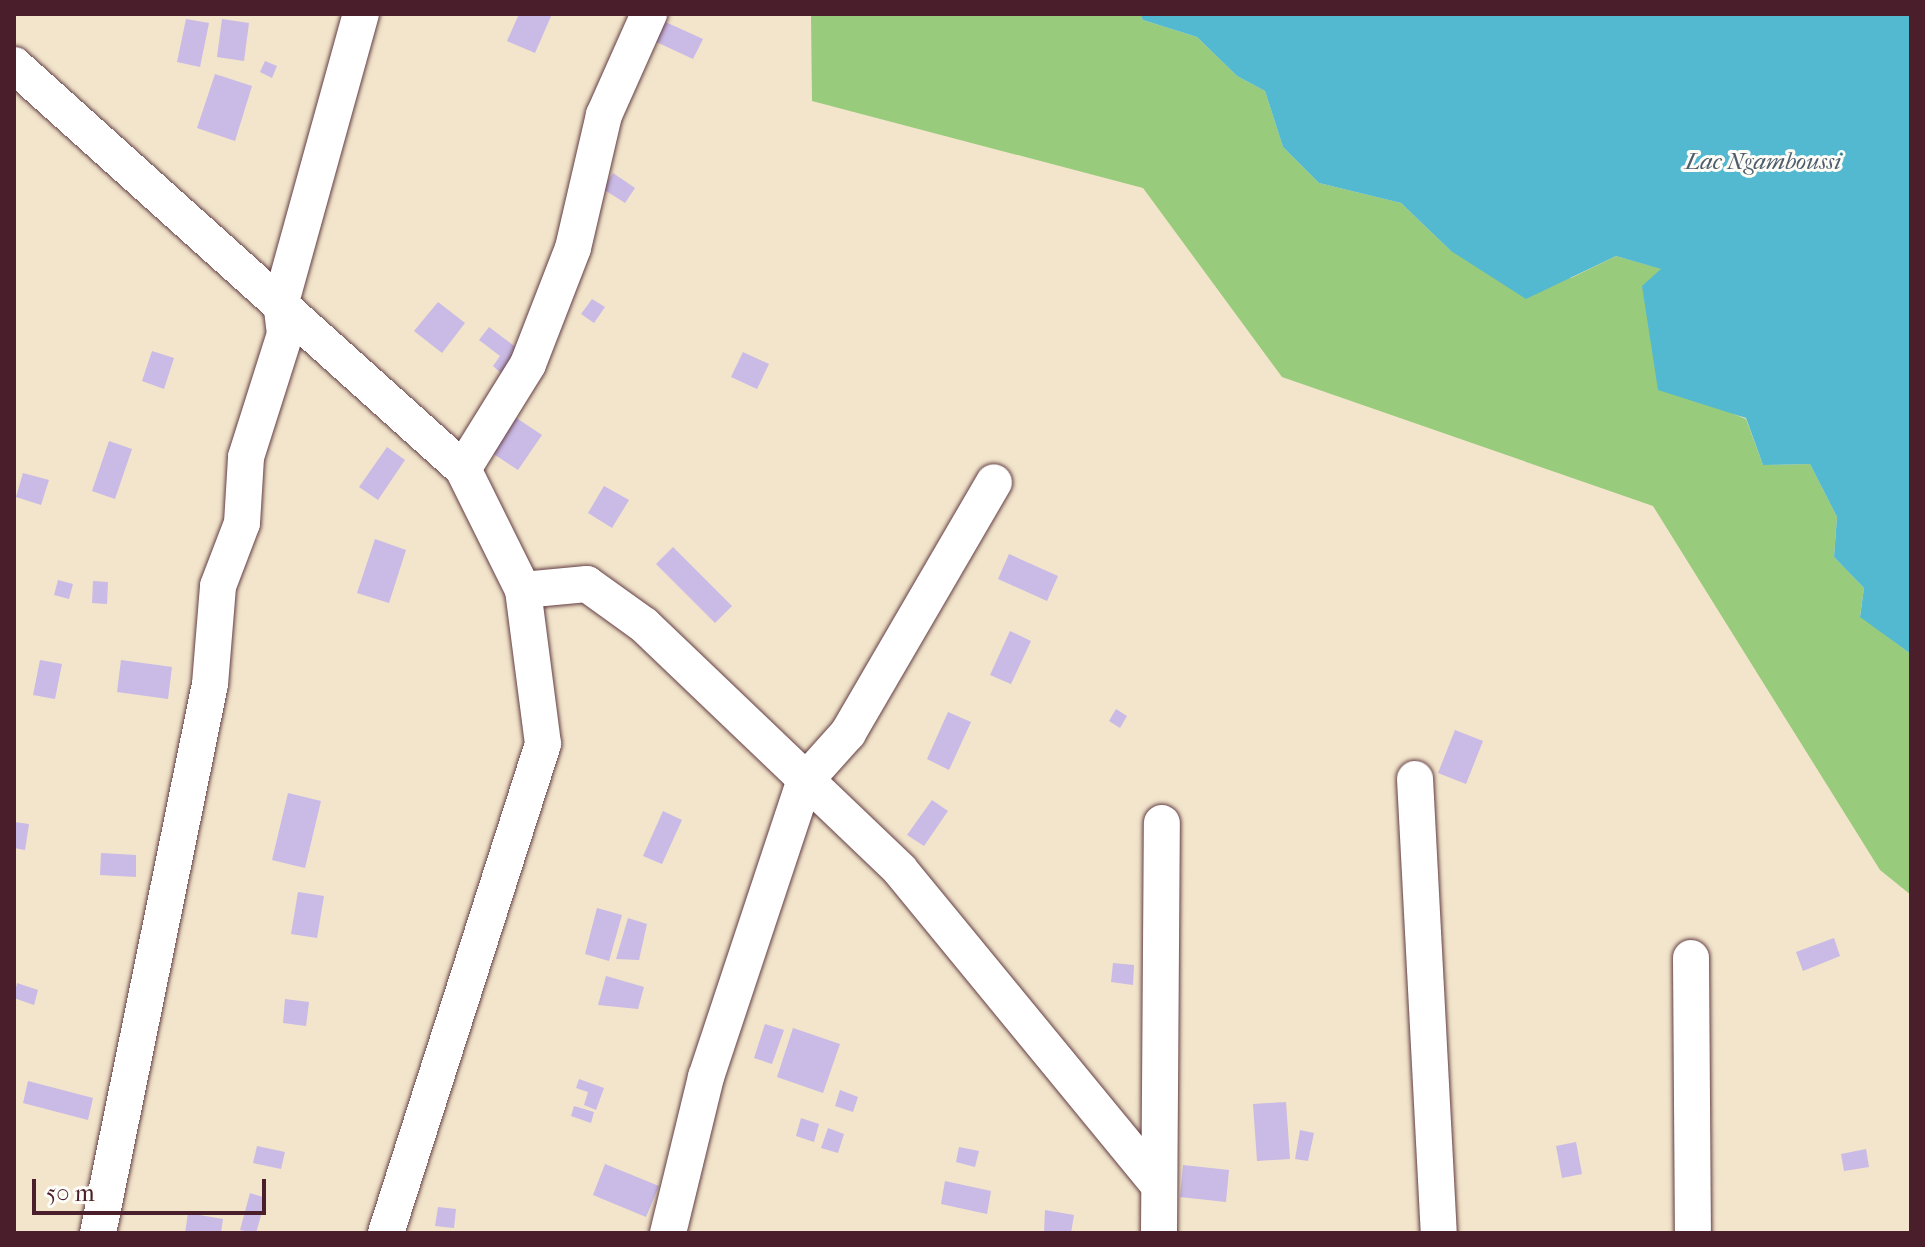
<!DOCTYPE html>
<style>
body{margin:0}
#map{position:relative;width:1925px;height:1247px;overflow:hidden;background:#f2e5cb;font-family:"IM FELL French Canon",serif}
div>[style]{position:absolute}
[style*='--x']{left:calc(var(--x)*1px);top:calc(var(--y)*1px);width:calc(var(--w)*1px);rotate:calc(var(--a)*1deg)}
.green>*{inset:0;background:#98cb7c}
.water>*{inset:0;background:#53b9d1}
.building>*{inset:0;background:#c9bae6}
.roads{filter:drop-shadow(0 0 2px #633d43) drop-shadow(0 0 2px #633d43)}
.street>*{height:36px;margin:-18px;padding:0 18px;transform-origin:18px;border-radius:18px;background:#fff}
span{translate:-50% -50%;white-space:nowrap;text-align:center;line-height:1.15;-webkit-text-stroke:6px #fdfcf7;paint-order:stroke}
.water-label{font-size:24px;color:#4e5d6d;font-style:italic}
.frame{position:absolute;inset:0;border:16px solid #4a1f2b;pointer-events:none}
.scale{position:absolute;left:32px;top:1179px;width:234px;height:36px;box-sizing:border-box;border:4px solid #4a1f2b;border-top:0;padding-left:10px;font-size:24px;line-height:28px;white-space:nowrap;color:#4a1f2b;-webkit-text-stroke:6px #fdfcf7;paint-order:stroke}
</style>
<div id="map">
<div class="green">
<i style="clip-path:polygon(811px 14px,1140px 14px,1143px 20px,1197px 37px,1237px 76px,1265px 91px,1283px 147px,1319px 183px,1401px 203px,1451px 251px,1571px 278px,1616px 256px,1662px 269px,1712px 405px,1746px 419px,1763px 465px,1810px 464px,1837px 517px,1834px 557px,1864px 588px,1860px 616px,1911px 654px,1911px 895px,1880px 870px,1653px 506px,1282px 377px,1143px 188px,812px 101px)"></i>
</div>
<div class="water">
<i style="clip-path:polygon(1140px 14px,1911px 14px,1911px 654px,1860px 617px,1864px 588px,1834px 557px,1837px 517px,1810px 464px,1763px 465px,1746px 418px,1658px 390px,1642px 286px,1661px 269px,1616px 256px,1526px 299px,1451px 251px,1401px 203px,1319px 183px,1283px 147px,1265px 91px,1237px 76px,1197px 37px,1143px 20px)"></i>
</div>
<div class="building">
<i style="clip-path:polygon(519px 14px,552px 14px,535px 53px,507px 41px)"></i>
<i style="clip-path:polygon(186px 19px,209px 23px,200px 67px,177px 62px)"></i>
<i style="clip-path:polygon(222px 19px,249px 23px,244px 61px,217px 57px)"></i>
<i style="clip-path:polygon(661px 20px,703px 39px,693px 59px,652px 40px)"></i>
<i style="clip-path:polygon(265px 61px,277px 66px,272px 78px,260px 72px)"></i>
<i style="clip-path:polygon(215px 74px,252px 86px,235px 141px,197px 128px)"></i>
<i style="clip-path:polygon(613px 173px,635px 188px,625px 203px,603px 189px)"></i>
<i style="clip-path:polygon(592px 299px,605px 307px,594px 323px,581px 314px)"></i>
<i style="clip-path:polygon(438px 302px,465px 323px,442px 353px,414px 331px)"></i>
<i style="clip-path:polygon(489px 327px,521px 351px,503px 375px,493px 366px,500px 356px,479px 340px)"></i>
<i style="clip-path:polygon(152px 351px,174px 358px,164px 389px,142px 381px)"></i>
<i style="clip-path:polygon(743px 352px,769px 364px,757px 389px,731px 377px)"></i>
<i style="clip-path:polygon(512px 415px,542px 435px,518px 470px,489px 451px)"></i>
<i style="clip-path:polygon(109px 441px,132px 449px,115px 499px,92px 491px)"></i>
<i style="clip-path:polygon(387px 447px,405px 460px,378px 500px,359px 487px)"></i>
<i style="clip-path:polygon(23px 473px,49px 480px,41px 505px,16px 497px)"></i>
<i style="clip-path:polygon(604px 486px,629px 500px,612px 528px,588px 513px)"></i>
<i style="clip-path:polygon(375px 539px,406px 550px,389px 603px,357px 593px)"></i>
<i style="clip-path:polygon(673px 547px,732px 606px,715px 623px,656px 564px)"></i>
<i style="clip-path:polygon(1009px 554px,1058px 576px,1047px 601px,998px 579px)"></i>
<i style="clip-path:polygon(58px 580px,73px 584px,69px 599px,54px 595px)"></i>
<i style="clip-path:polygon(93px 581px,108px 582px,107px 604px,92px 603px)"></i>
<i style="clip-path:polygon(1010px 631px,1031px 641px,1011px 684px,990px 675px)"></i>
<i style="clip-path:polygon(40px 660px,62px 664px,55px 699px,33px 695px)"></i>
<i style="clip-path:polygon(121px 660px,172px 667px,168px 699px,117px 692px)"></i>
<i style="clip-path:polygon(1116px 709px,1127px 716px,1120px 728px,1109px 721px)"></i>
<i style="clip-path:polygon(948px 712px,971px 722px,949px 770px,927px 759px)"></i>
<i style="clip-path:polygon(1455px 730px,1483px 741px,1466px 784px,1438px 773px)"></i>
<i style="clip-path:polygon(288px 793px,321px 801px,305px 868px,272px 860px)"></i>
<i style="clip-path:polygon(932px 800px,948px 811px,924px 846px,907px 835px)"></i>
<i style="clip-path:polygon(663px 811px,682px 820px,662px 864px,643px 856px)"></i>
<i style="clip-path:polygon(14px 822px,29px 824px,25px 850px,14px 848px)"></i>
<i style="clip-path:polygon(101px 853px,136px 855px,136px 877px,100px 875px)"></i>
<i style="clip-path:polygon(298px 892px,324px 896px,317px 938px,291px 934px)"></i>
<i style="clip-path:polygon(597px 908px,622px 915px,609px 961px,585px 954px)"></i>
<i style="clip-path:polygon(628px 918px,647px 924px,639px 960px,616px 959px)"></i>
<i style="clip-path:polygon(1834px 938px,1840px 956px,1803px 971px,1796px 952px)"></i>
<i style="clip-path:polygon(1113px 963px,1134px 965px,1133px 985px,1111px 982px)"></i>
<i style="clip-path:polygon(606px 976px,644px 987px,638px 1009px,598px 1005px)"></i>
<i style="clip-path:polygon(17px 983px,38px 990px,34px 1005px,14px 998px)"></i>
<i style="clip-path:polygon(285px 999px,309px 1002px,306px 1026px,283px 1023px)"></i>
<i style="clip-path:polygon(765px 1024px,784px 1030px,772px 1064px,754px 1058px)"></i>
<i style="clip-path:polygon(793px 1028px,840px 1044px,823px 1093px,777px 1077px)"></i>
<i style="clip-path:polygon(579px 1079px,604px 1088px,596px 1110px,584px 1105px,588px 1092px,576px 1088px)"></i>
<i style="clip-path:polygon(28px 1081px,93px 1098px,88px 1120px,23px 1103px)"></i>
<i style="clip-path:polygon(840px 1090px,858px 1097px,853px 1112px,835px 1106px)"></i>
<i style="clip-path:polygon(1286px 1102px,1290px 1159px,1257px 1161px,1253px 1104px)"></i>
<i style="clip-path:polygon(574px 1106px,594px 1112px,591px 1123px,571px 1116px)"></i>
<i style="clip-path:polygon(801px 1118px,819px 1124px,814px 1142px,796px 1136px)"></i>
<i style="clip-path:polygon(828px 1128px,844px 1134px,838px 1153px,821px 1148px)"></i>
<i style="clip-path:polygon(1300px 1130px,1314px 1133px,1308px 1161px,1295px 1159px)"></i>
<i style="clip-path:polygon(1576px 1142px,1582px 1174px,1562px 1178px,1556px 1146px)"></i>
<i style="clip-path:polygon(257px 1146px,285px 1152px,281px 1169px,253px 1163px)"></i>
<i style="clip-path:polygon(959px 1147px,979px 1151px,975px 1167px,956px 1162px)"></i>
<i style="clip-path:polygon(1866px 1149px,1869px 1167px,1844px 1171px,1841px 1154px)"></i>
<i style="clip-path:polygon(605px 1164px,659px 1186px,646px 1217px,593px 1195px)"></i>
<i style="clip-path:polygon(1183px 1165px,1229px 1170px,1226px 1202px,1180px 1197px)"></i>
<i style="clip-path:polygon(945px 1181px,991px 1191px,987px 1214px,941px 1204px)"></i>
<i style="clip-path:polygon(250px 1193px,266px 1198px,256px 1233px,240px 1230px)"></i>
<i style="clip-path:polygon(438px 1207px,456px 1209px,454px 1228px,435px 1226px)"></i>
<i style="clip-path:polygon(1045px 1210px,1074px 1215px,1071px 1233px,1044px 1233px)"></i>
<i style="clip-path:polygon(188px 1213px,223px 1219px,221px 1233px,185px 1233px)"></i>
</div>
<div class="roads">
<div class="street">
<i style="--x:14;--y:65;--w:604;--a:41.98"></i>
<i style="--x:463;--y:469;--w:135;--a:63.6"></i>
<i style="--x:523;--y:590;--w:155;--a:82.6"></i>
<i style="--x:543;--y:744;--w:514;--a:107.8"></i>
<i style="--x:463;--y:469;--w:123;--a:-58.2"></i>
<i style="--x:528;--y:364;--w:124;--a:-68.8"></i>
<i style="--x:573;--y:248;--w:137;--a:-76.9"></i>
<i style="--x:604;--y:115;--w:111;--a:-66"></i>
<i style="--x:523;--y:590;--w:64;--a:-5.4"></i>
<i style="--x:587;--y:584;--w:70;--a:35.7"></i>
<i style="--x:644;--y:625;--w:354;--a:43.7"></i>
<i style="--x:900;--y:870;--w:406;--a:50.6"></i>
<i style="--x:1415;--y:779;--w:455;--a:87"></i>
<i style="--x:1691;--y:958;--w:275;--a:89.6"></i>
<i style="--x:98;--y:1233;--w:560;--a:-78.47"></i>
<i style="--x:210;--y:684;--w:98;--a:-85.3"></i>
<i style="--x:218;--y:586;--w:67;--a:-69.1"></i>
<i style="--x:242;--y:523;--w:66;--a:-86.5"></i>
<i style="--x:246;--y:457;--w:129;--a:-72.4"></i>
<i style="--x:285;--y:334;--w:32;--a:-97"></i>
<i style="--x:281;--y:302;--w:299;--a:-74.5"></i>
<i style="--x:668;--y:1233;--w:161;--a:-76.3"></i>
<i style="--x:706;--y:1077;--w:311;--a:-71.6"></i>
<i style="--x:804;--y:782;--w:66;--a:-48.1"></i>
<i style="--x:848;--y:733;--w:290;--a:-59.8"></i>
<i style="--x:1159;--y:1233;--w:410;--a:-89.6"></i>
</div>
</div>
<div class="water-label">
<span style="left:1763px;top:162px">Lac Ngamboussi</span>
</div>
<div class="frame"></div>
<div class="scale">50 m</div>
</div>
